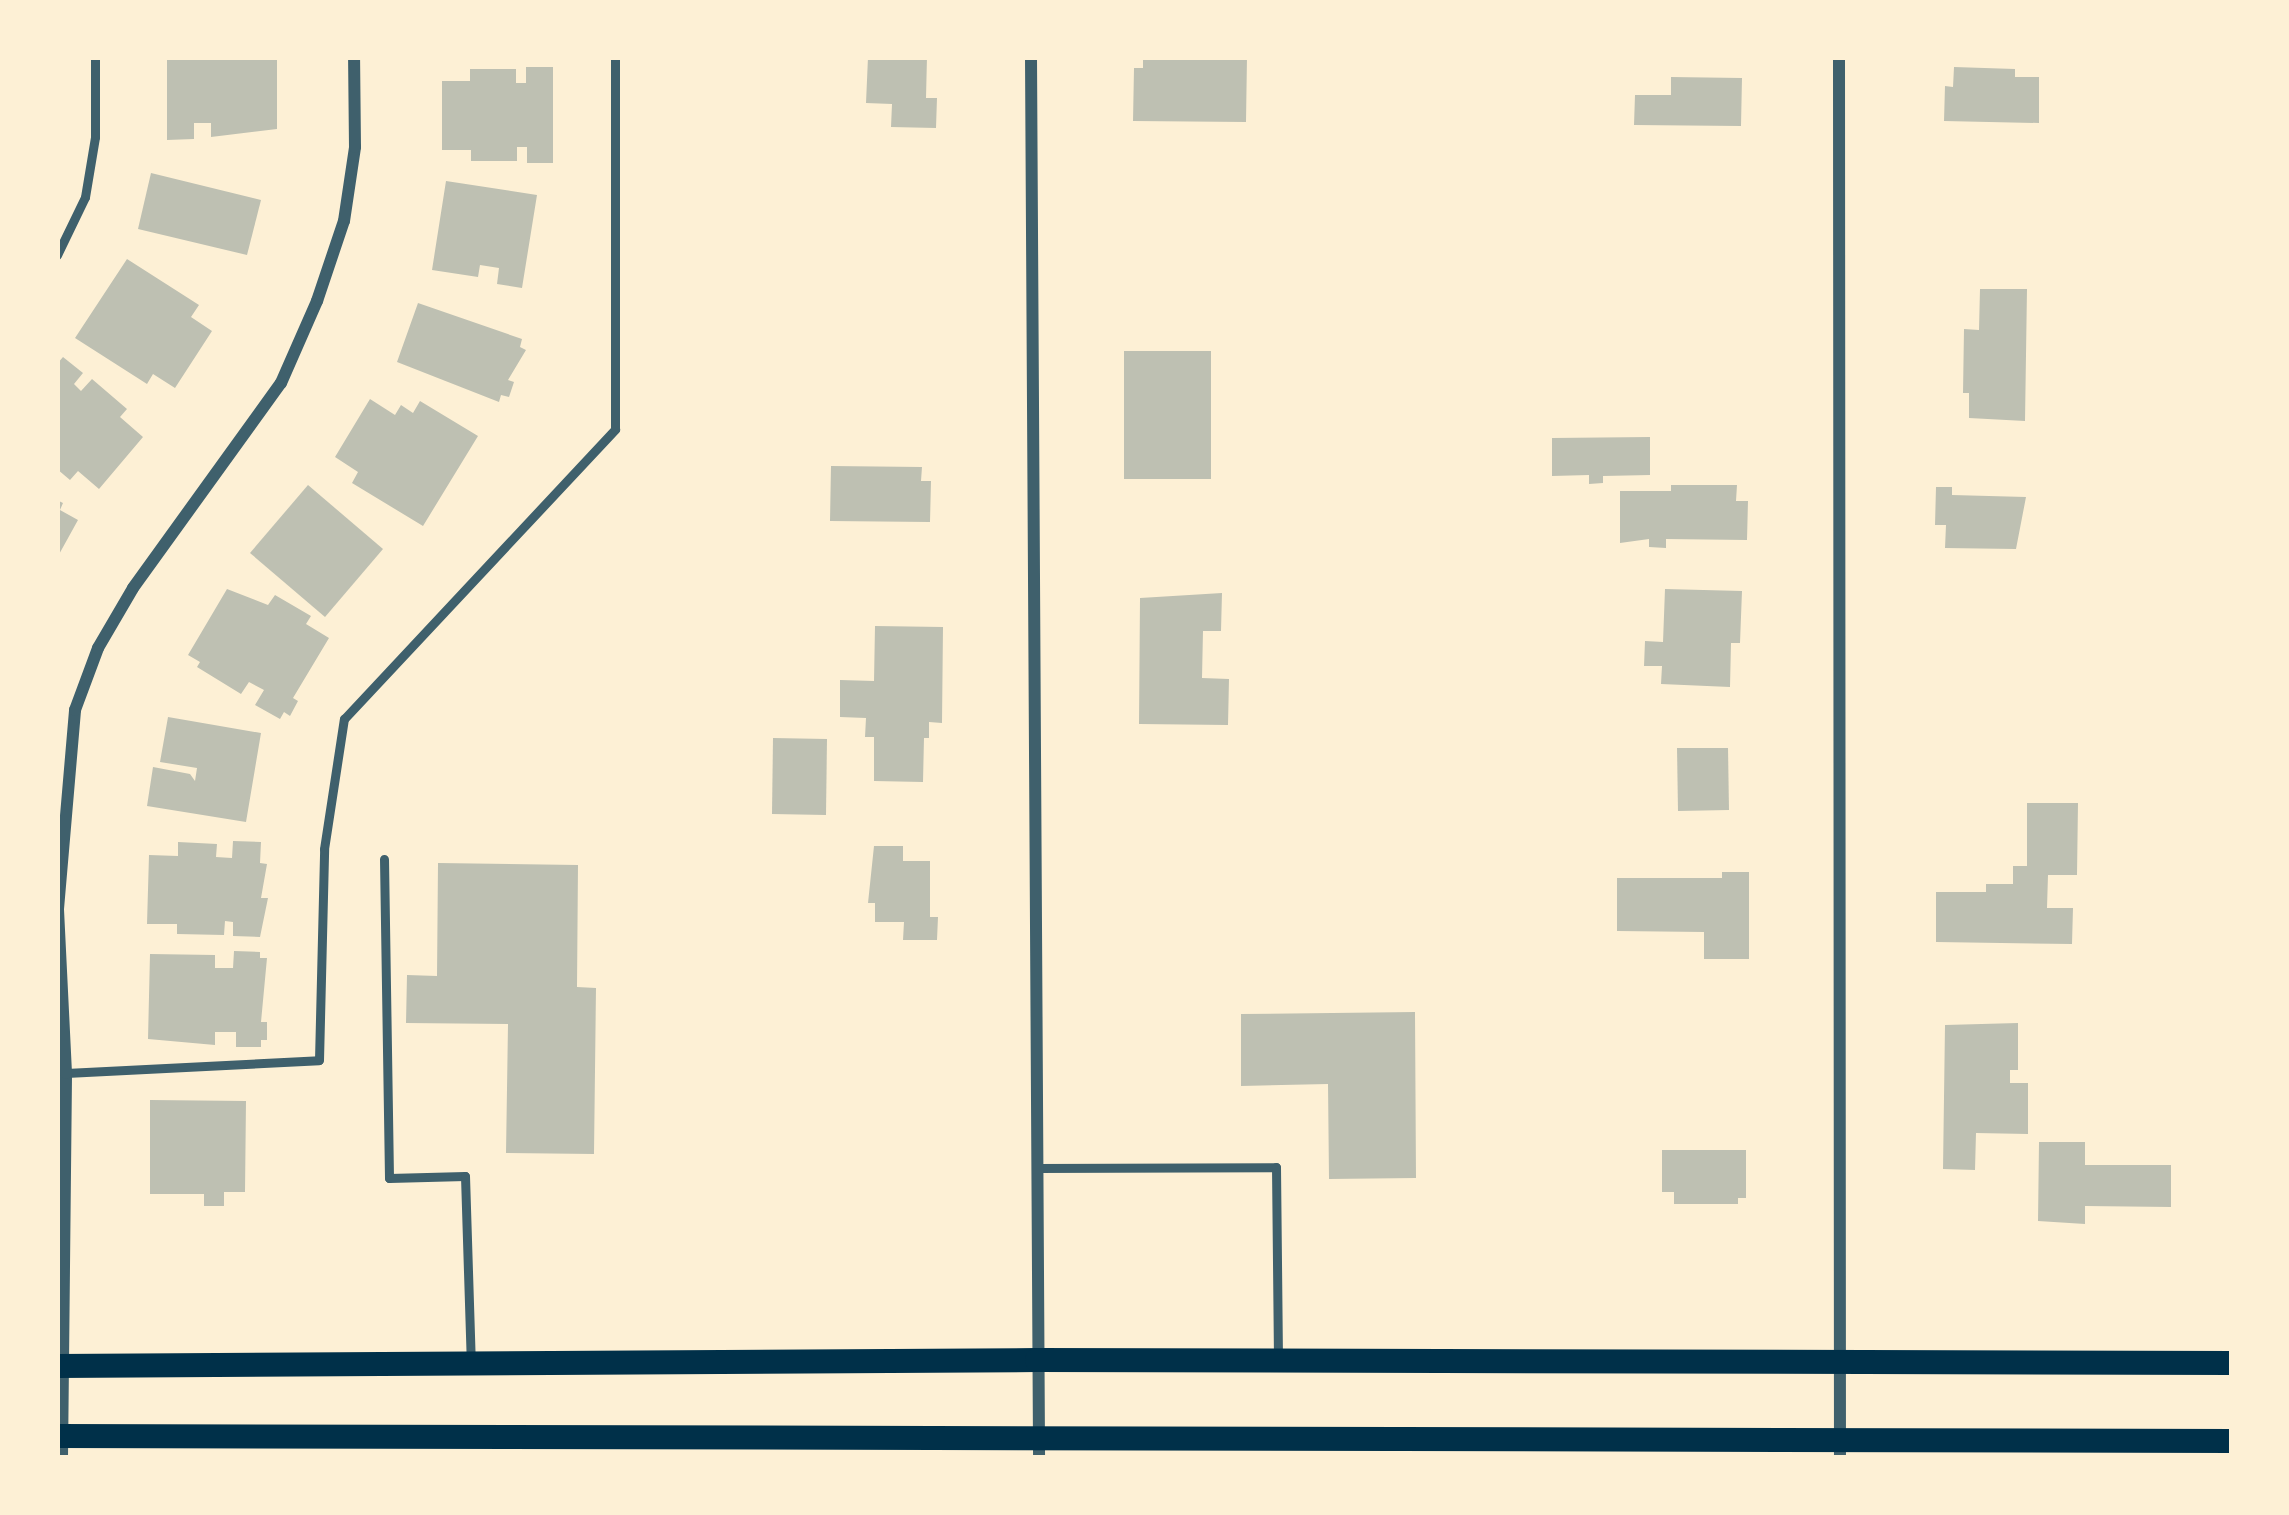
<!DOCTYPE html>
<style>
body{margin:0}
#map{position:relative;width:2289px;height:1515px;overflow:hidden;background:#fdf0d5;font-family:Raleway,sans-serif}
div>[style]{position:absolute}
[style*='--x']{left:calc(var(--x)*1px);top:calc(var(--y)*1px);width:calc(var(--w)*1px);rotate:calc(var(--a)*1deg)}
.building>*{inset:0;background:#bec0b2}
.service>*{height:9px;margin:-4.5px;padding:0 4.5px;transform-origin:4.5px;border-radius:4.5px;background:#3f606c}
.minor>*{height:12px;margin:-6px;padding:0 6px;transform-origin:6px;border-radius:6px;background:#3f606c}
.secondary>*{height:24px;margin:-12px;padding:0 12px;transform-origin:12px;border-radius:12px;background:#003049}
span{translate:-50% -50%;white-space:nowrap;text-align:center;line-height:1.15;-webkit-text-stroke:12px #fdf0d5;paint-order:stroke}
.frame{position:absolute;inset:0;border:60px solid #fdf0d5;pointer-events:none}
</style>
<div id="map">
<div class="building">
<i style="clip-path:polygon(167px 57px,277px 57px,277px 129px,211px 137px,211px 123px,194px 123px,194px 139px,167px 140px)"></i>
<i style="clip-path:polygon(868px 57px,927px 57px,926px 98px,937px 98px,936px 128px,891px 127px,892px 104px,866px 103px)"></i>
<i style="clip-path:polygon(1143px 57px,1247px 57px,1246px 122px,1133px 121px,1134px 68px,1143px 68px)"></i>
<i style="clip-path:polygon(526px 67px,553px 67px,553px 163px,527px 163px,527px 147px,517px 147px,517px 161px,471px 161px,471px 150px,442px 150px,442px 81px,470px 81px,470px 69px,516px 69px,516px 83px,526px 83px)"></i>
<i style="clip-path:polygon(1954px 67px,2015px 69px,2015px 77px,2039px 77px,2039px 123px,1944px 121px,1945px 86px,1953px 87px)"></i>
<i style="clip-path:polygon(1671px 77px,1742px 78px,1741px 126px,1634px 125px,1635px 95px,1671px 95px)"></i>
<i style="clip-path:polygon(151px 173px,261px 200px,247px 255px,138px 229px)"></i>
<i style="clip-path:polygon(446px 181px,537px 195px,522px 288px,497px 284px,499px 268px,480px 265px,478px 277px,432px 270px)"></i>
<i style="clip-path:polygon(127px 259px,199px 305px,191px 317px,212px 331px,175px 388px,153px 374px,147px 384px,75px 338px)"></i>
<i style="clip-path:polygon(1980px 289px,2027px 289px,2025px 421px,1969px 418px,1969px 393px,1963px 393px,1964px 329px,1979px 330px)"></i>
<i style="clip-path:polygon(418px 303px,522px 339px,520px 347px,526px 350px,508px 380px,514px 382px,509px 397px,501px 395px,499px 402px,397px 362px)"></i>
<i style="clip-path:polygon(1124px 351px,1211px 351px,1211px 479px,1124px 479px)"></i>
<i style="clip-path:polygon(63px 357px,83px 373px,74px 384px,81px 391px,92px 379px,127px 409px,120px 417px,143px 437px,99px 489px,78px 471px,70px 480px,57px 469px,57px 364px)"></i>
<i style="clip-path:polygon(370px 399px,395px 415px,401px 405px,413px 413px,420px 401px,478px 436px,423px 526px,352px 483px,358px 472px,335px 457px)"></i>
<i style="clip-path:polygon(1650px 437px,1650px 475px,1603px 476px,1603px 483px,1589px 484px,1589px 475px,1552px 476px,1552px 438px)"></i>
<i style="clip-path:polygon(831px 466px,922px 467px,921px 481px,931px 481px,930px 522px,830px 521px)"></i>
<i style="clip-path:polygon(308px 485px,383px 549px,325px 617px,250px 553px)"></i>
<i style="clip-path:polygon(1671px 485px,1737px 485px,1736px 501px,1748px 501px,1747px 540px,1666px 539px,1666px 548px,1649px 547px,1649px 539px,1620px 543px,1620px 491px,1671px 491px)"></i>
<i style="clip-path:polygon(1936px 487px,1952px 487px,1952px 495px,2026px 497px,2016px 549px,1945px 548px,1946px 525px,1935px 525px)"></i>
<i style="clip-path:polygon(57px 500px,63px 503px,60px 510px,78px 520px,57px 558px)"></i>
<i style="clip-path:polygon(227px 589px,268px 605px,275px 595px,311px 616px,306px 624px,329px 638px,293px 698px,298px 701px,290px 716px,284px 712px,280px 719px,255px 705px,264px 690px,249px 682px,241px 694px,197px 667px,200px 662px,188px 655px)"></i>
<i style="clip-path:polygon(1665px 589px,1742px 591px,1740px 643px,1731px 643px,1730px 687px,1661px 684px,1662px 666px,1644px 666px,1645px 641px,1663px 642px)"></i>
<i style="clip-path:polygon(1222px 593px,1221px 631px,1203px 631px,1202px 678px,1229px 679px,1228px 725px,1139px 724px,1140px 598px)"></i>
<i style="clip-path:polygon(875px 626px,943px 627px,942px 723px,929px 722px,929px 738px,924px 738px,923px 782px,874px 781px,874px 737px,865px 737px,866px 718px,840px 717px,840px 680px,874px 681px)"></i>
<i style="clip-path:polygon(168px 717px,261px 733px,246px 822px,147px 806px,153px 767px,190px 774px,195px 781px,197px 768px,160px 762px)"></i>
<i style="clip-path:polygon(773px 738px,827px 739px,826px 815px,772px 814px)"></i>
<i style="clip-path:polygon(1677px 748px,1728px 748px,1729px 810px,1678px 811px)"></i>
<i style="clip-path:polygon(2027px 803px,2078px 803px,2077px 875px,2048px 875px,2047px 908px,2073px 908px,2072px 944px,1936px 942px,1936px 892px,1986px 892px,1986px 884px,2013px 884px,2013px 866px,2027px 866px)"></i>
<i style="clip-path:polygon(233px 841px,261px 842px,260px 863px,267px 864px,261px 898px,268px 898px,260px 937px,233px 936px,233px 922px,225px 921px,224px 935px,177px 934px,177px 924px,147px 924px,149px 855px,178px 856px,178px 842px,217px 844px,216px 857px,232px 858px)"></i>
<i style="clip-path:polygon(874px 846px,903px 846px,903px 861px,930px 861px,930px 917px,938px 917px,937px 940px,903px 940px,904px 922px,875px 922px,875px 903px,868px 903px)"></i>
<i style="clip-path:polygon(438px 863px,578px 865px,577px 987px,596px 988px,594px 1154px,506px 1153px,508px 1024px,406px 1023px,407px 975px,437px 976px)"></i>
<i style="clip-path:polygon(1722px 872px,1749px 872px,1749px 959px,1704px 959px,1704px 932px,1617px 931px,1617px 878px,1722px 878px)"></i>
<i style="clip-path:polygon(234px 951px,260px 952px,260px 958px,267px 958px,261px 1022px,267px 1022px,267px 1040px,261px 1040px,261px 1047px,236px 1047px,236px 1032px,215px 1032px,215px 1045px,148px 1039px,150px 954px,215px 955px,215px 968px,233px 968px)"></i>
<i style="clip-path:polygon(1415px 1012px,1416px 1178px,1329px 1179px,1328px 1084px,1241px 1086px,1241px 1014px)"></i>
<i style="clip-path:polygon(2018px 1023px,2018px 1070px,2010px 1070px,2010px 1083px,2028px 1083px,2028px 1134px,1976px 1133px,1975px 1170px,1943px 1169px,1945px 1025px)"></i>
<i style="clip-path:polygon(150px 1100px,246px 1101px,245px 1192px,224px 1192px,224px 1206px,204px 1206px,204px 1194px,150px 1194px)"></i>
<i style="clip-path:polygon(2039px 1142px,2085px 1142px,2085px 1165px,2171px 1165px,2171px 1207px,2085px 1206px,2085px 1224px,2038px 1221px)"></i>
<i style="clip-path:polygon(1662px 1150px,1746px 1150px,1746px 1198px,1738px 1198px,1738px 1204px,1674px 1204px,1674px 1192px,1662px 1192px)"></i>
</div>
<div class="service">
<i style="--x:57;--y:255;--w:64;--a:-64.2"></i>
<i style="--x:85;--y:197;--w:61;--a:-80.5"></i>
<i style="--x:95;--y:137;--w:80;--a:-90"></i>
<i style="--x:384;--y:859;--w:319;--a:89.1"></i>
<i style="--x:389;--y:1178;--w:76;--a:-1.5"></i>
<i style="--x:465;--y:1176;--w:187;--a:88.2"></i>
<i style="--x:66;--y:1073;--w:253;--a:-2.9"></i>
<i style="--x:319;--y:1060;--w:211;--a:-88.6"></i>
<i style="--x:324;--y:849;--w:132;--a:-81.3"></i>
<i style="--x:344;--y:719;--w:397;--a:-46.9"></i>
<i style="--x:615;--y:429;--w:372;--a:-90"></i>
<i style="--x:1036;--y:1168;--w:240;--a:-0.2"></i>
<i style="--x:1276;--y:1167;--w:193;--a:89.4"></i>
</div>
<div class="minor">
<i style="--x:1031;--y:57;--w:1401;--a:89.67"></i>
<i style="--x:1839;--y:57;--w:1401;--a:89.96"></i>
<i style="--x:62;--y:1458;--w:385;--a:-89.4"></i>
<i style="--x:66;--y:1073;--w:164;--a:-92.8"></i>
<i style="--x:58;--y:909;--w:200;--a:-85.1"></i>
<i style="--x:75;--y:710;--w:66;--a:-69.6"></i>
<i style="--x:98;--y:648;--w:69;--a:-59.7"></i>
<i style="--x:133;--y:588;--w:253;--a:-54.2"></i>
<i style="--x:281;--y:383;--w:90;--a:-66.3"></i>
<i style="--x:317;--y:301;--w:84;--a:-71.4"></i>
<i style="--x:344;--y:221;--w:75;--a:-81.5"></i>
<i style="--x:355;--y:147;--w:90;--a:-90.6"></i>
</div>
<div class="secondary">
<i style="--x:57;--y:1366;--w:980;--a:-0.35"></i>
<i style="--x:1037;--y:1360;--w:1195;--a:0.14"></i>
<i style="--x:57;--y:1436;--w:2175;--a:0.13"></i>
</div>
<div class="frame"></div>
</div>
